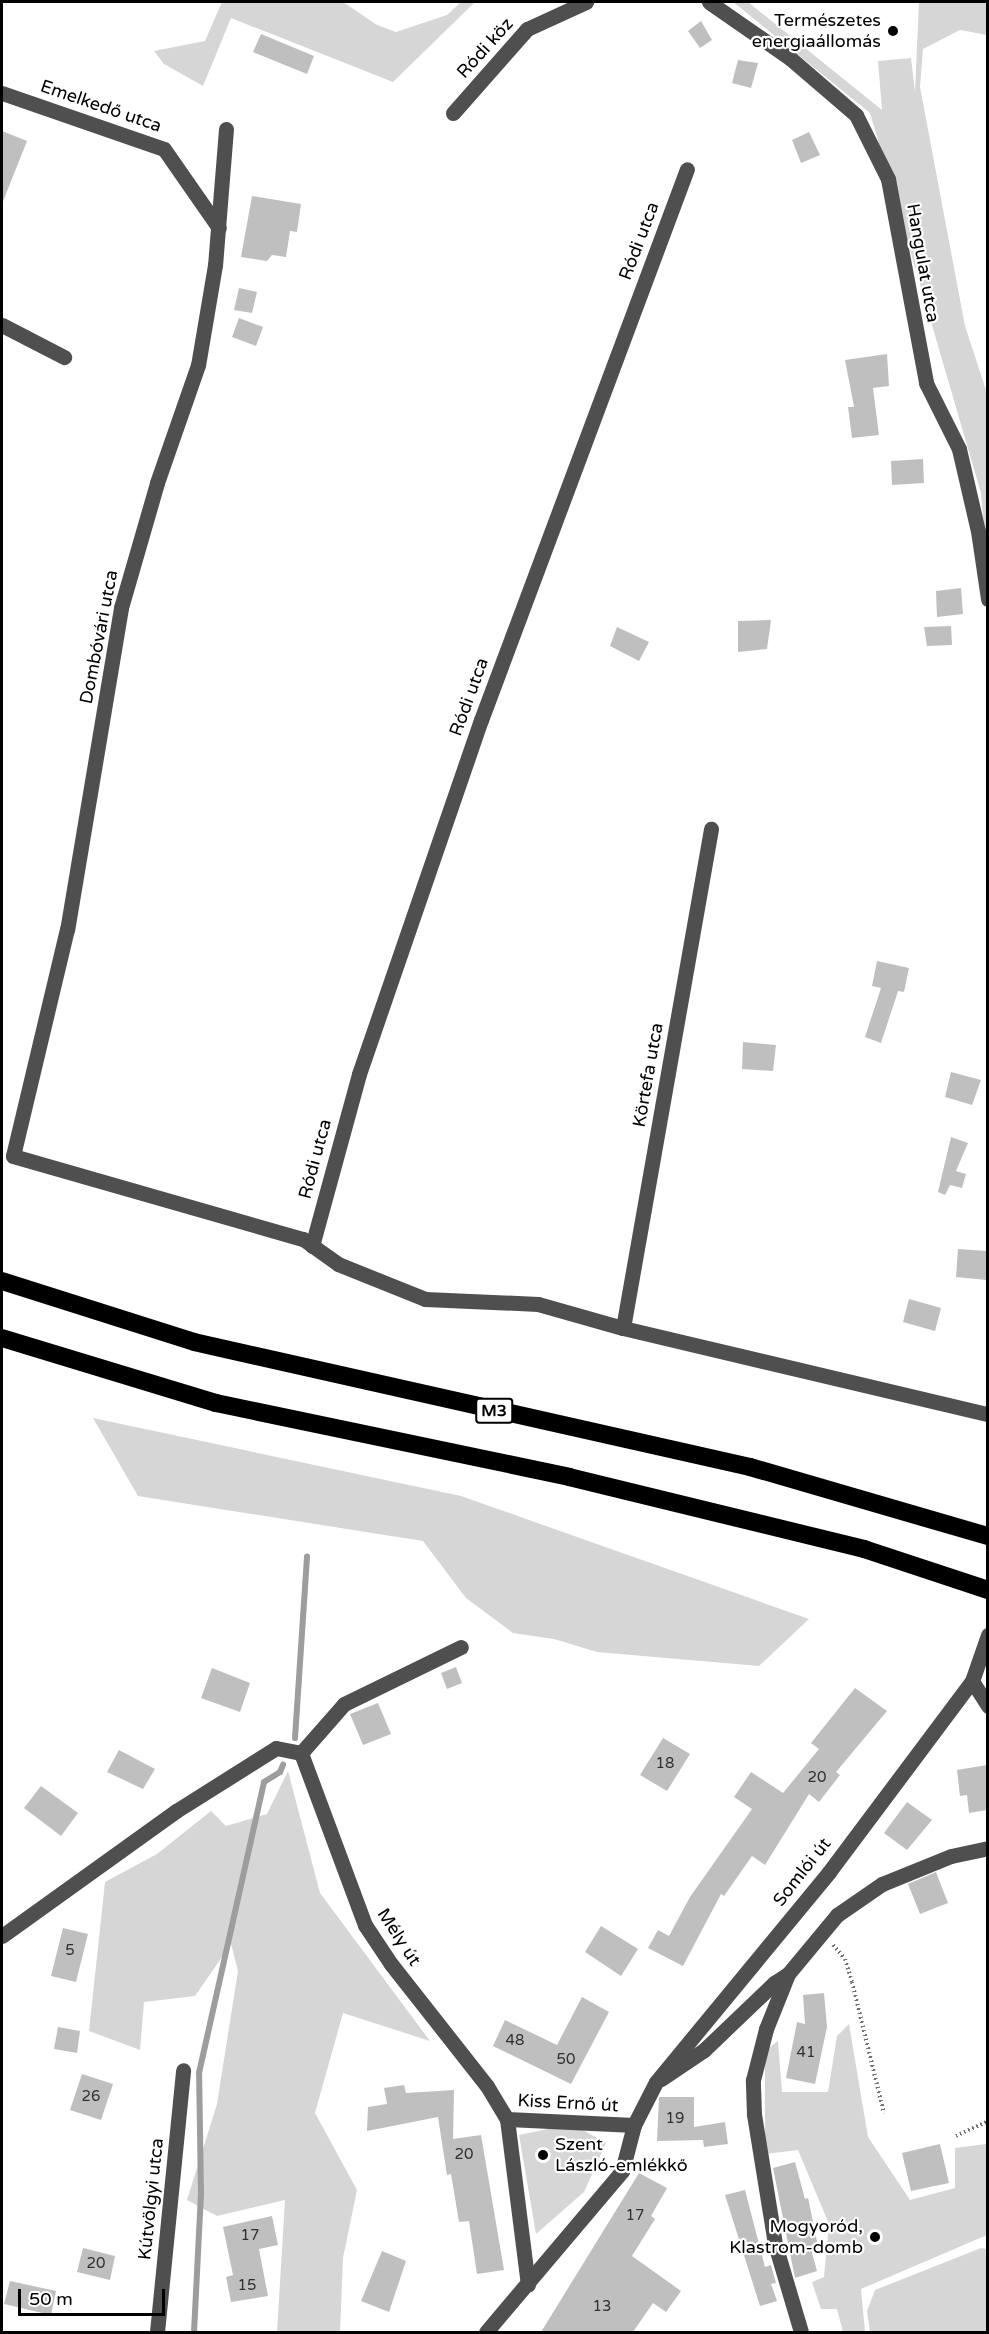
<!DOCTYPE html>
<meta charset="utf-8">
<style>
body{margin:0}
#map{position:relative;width:989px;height:2334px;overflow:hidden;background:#fff;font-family:"Varela Round",sans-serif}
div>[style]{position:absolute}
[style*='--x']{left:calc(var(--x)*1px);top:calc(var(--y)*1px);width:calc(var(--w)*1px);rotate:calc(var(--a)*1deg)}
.green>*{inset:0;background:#d6d6d6}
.stream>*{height:6px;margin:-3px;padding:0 3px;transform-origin:3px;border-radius:3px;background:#9d9d9d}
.building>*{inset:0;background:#bfbfbf}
.path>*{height:4px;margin-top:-2px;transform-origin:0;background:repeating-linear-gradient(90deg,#717171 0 1.5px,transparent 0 4.5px)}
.minor>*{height:15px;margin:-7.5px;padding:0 7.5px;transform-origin:7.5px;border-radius:7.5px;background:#4f4f4f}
.highway>*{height:18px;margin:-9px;padding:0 9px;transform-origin:9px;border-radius:9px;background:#000}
.dots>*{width:16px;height:16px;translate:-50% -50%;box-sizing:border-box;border:3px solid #fff;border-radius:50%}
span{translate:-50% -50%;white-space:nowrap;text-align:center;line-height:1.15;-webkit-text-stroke:4.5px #fff;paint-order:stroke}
.number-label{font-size:15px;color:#303030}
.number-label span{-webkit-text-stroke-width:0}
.shield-label span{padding:2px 4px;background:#fff;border:2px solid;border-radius:4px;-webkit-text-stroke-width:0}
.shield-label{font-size:16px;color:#000;font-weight:700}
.poi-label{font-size:18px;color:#000}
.right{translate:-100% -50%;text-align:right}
.left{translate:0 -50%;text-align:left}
.street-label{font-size:18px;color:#000}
.frame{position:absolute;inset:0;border:3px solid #000;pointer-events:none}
.scale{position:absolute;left:18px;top:2289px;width:147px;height:27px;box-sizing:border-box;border:3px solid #000;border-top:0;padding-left:8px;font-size:18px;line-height:21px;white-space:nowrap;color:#000;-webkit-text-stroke:4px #fff;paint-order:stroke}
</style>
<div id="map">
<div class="green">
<i style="clip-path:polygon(222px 2px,343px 2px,377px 25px,396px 32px,447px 15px,461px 2px,475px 2px,393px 82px,231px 18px,203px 86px,164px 64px,154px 51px,205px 41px)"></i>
<i style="clip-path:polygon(733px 2px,748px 2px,882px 110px,878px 61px,911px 58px,915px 92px,919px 2px,987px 2px,987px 35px,960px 30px,923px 49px,920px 87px,965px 326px,987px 393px,987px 562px,981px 493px,870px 113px)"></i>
<i style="clip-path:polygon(93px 1418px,461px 1496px,809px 1619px,759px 1666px,597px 1652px,554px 1639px,513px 1633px,466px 1598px,423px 1541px,138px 1496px)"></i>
<i style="clip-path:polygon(288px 1771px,320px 1893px,430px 2041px,343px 2013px,315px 2113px,357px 2190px,343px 2258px,340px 2332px,277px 2332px,285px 2200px,217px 2216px,187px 2200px,217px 2104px,238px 1971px,231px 1944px,195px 1996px,144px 2002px,140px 2050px,89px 2031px,105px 1882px,157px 1854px,211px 1811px,226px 1826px,267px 1814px)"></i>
<i style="clip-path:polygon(849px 2024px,868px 2137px,910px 2200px,955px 2188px,955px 2148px,986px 2144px,988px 2150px,987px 2235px,861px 2289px,865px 2332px,843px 2332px,837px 2309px,821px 2309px,812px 2282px,824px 2277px,829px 2224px,798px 2150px,765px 2154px,765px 2051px,778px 2041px,782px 2092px,828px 2092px,837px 2036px)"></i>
<i style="clip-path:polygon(572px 2124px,606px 2143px,584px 2192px,536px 2234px,519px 2135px)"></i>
<i style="clip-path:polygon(981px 2248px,987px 2249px,987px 2332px,870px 2332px,867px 2311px,875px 2290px)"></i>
</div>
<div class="stream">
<i style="--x:295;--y:1738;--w:182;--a:-86.2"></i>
<i style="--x:194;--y:2332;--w:137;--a:-87.1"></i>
<i style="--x:201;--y:2195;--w:122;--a:-90.9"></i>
<i style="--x:199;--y:2073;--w:298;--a:-77.4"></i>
<i style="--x:264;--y:1782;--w:19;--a:-32"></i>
<i style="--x:280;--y:1772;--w:8;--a:-67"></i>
</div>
<div class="building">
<i style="clip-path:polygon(701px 21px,712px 40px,700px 48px,688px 31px)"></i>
<i style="clip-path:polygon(261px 34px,314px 56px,307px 74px,253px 52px)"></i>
<i style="clip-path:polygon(738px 60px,758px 63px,751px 88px,732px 83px)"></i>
<i style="clip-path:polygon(2px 131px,27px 141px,2px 204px)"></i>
<i style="clip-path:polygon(809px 132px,820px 155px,801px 163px,792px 140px)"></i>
<i style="clip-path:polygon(252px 196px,301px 204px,297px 232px,290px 231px,286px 257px,272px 255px,267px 261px,241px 257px)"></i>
<i style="clip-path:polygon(239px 288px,257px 292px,252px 313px,234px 310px)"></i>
<i style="clip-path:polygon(239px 318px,263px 327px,256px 346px,232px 337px)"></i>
<i style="clip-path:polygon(887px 354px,889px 386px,873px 388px,879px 435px,852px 438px,848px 407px,854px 407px,845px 360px)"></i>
<i style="clip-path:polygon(923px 459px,924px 483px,892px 485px,891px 461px)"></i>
<i style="clip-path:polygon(961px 588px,963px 614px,937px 617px,936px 591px)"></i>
<i style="clip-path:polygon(771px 620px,767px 649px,738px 652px,738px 621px)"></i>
<i style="clip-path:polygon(951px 626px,952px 645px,927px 646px,924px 627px)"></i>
<i style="clip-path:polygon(617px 627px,649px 642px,639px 661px,610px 646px)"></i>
<i style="clip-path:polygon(877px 961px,909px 968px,904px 992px,898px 991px,881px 1043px,865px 1037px,881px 988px,872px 986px)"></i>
<i style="clip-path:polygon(743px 1042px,776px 1045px,773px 1071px,742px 1069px)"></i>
<i style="clip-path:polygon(951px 1072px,981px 1080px,972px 1105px,945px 1097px)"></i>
<i style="clip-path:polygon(951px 1137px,968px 1143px,956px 1171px,966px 1174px,962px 1188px,950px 1185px,945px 1195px,938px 1192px)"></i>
<i style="clip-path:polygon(958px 1249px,987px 1251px,987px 1280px,956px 1277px)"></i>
<i style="clip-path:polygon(909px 1299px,941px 1308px,935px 1331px,903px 1322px)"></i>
<i style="clip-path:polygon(456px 1667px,462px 1683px,447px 1689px,441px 1673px)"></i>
<i style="clip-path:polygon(212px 1668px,250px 1683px,240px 1712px,201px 1698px)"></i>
<i style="clip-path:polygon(855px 1688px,887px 1711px,836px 1772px,840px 1775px,819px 1802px,809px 1794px,765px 1865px,752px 1856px,724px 1896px,721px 1894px,683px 1966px,648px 1948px,658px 1930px,669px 1936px,690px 1897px,752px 1809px,734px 1797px,751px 1772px,783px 1793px,819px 1749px,811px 1743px)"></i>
<i style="clip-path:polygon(378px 1703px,391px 1734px,363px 1745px,350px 1714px)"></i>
<i style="clip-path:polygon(663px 1738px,690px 1754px,667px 1791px,640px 1775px)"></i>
<i style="clip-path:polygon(119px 1750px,155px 1769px,143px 1789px,107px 1772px)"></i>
<i style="clip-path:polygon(987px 1765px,987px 1810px,969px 1813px,967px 1795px,960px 1796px,957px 1770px)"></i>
<i style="clip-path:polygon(41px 1786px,78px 1813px,61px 1836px,24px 1808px)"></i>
<i style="clip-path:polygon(907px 1802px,932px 1820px,907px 1850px,884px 1833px)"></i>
<i style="clip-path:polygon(936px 1872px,948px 1903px,920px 1914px,908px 1884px)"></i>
<i style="clip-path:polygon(601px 1926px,638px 1949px,621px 1976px,585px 1952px)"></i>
<i style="clip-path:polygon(63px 1928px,88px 1934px,76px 1982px,51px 1976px)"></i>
<i style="clip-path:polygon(824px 1993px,827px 2027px,815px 2084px,786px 2078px,797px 2022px,805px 2024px,803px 1995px)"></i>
<i style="clip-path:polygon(582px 1997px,609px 2012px,571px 2084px,493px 2046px,505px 2020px,557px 2045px)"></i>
<i style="clip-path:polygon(58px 2027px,80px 2031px,77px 2053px,54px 2049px)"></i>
<i style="clip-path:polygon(82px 2074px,113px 2084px,101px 2120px,70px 2110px)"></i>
<i style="clip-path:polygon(404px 2085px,406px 2093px,454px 2090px,453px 2139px,481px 2135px,504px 2270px,477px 2274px,469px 2221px,459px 2222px,451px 2174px,447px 2175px,438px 2117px,367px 2131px,368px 2107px,387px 2104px,384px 2088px)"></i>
<i style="clip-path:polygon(659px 2097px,694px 2097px,694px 2127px,725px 2122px,728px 2144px,704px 2147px,703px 2140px,657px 2141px)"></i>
<i style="clip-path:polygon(940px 2144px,949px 2183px,911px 2191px,902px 2153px)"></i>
<i style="clip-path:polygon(795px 2162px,805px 2199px,808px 2198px,819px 2251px,812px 2253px,817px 2271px,795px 2278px,773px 2168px)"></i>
<i style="clip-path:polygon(639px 2173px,667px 2188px,651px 2216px,655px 2219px,632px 2256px,681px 2291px,666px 2312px,653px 2303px,633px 2332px,541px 2332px)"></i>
<i style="clip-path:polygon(745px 2190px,765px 2267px,771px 2265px,776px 2283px,771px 2284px,777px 2301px,760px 2306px,725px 2195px)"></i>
<i style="clip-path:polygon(272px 2216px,278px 2245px,259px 2249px,268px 2296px,231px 2302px,226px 2277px,233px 2275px,223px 2227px)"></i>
<i style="clip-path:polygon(83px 2248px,115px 2256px,110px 2280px,77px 2272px)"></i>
<i style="clip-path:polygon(382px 2251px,406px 2261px,389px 2312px,361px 2301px)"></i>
<i style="clip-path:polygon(10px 2281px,56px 2291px,51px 2315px,4px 2304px)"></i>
</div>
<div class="path">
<i style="--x:833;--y:1945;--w:18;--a:49"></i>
<i style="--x:845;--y:1959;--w:24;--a:73"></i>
<i style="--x:852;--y:1982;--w:135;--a:76.3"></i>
<i style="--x:956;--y:2136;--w:35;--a:-25"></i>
</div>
<div class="minor">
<i style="--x:709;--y:2;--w:100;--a:34.8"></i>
<i style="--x:791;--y:59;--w:86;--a:40.7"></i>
<i style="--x:856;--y:115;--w:72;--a:63.4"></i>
<i style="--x:888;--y:179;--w:208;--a:79.4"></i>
<i style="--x:926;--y:383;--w:74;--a:63.4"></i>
<i style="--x:959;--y:449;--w:84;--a:77"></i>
<i style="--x:978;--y:531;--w:69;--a:81.6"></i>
<i style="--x:2;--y:93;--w:171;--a:19.1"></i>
<i style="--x:164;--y:149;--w:96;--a:55.2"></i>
<i style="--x:453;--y:113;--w:112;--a:-48.6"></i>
<i style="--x:527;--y:29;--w:65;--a:-24.6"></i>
<i style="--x:226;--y:129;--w:136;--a:94.6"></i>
<i style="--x:215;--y:265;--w:101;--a:99.6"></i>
<i style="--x:198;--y:365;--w:125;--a:109.2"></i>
<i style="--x:157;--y:483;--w:130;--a:106.1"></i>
<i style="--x:121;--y:608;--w:326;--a:99.5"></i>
<i style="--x:67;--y:929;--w:233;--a:103.4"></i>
<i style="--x:13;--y:1156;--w:302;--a:16"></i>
<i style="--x:303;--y:1239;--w:43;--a:35.5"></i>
<i style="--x:338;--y:1264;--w:94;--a:21.9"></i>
<i style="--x:425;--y:1299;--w:113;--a:2.5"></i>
<i style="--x:538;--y:1304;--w:88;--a:15.8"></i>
<i style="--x:623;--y:1328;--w:375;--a:13.3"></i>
<i style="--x:2;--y:325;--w:70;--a:27.3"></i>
<i style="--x:312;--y:1246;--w:178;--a:-74.7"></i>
<i style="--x:359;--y:1074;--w:374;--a:-71"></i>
<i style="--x:481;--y:720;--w:588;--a:-69.5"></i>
<i style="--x:623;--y:1328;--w:507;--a:-80"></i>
<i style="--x:972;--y:1681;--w:30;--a:57"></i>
<i style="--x:301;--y:1753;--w:65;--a:-48.7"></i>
<i style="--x:344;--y:1704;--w:130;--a:-26"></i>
<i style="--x:2;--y:1936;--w:214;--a:-35.7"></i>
<i style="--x:176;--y:1811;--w:118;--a:-32.2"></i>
<i style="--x:276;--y:1748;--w:25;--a:11"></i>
<i style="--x:301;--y:1753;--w:184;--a:69.6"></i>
<i style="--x:365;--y:1925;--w:47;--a:56.3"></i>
<i style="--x:391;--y:1964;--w:155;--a:51.8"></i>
<i style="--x:487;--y:2086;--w:39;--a:59"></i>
<i style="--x:507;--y:2119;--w:167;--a:82.8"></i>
<i style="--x:661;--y:2079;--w:52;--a:-34"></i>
<i style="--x:704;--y:2050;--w:97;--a:-43.7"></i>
<i style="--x:774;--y:1983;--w:17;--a:-33"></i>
<i style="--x:507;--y:2119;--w:127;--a:2.7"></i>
<i style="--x:157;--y:2332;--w:263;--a:-84.3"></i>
<i style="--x:486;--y:2332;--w:211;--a:-49.8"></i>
<i style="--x:622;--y:2171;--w:48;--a:-75.4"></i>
<i style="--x:634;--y:2125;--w:48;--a:-62.9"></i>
<i style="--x:656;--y:2082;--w:272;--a:-50.5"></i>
<i style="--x:829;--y:1872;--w:239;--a:-53.2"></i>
<i style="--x:972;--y:1681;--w:49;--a:-70.8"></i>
<i style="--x:801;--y:2332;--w:92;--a:-106.5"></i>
<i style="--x:775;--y:2244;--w:132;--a:-99.2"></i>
<i style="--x:754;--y:2114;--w:34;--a:-92"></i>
<i style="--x:753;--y:2080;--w:53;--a:-75.7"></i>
<i style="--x:766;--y:2029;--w:59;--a:-68.2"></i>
<i style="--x:788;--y:1974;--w:77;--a:-50.3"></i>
<i style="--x:837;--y:1915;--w:55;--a:-34.6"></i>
<i style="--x:882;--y:1884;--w:74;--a:-22.1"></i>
<i style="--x:951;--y:1856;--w:38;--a:-12"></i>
</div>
<div class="highway">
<i style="--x:2;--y:1281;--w:201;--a:17.6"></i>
<i style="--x:194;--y:1342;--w:570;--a:12.67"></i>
<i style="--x:750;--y:1467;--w:248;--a:16.2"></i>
<i style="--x:2;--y:1338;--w:224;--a:16.9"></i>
<i style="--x:216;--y:1403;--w:361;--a:11.8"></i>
<i style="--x:569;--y:1477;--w:304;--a:13.7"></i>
<i style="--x:864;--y:1549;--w:131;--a:18.3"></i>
</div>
<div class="dots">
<i style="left:893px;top:31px;background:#000"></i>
<i style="left:543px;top:2155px;background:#000"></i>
<i style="left:875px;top:2237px;background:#000"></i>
</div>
<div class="number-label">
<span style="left:665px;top:1764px">18</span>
<span style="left:817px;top:1778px">20</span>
<span style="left:70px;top:1951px">5</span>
<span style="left:515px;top:2041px">48</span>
<span style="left:806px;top:2053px">41</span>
<span style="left:566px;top:2060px">50</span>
<span style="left:91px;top:2097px">26</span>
<span style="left:675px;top:2119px">19</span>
<span style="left:464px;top:2155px">20</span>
<span style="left:635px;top:2216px">17</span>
<span style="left:250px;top:2236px">17</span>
<span style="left:96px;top:2264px">20</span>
<span style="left:247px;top:2286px">15</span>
<span style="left:602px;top:2307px">13</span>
</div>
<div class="shield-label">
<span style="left:494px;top:1411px">M3</span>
</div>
<div class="poi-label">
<span class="right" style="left:881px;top:31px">Természetes<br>energiaállomás</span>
<span class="left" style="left:555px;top:2155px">Szent<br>László-emlékkő</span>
<span class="right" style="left:863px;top:2237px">Mogyoród,<br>Klastrom-domb</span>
</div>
<div class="street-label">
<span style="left:485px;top:48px;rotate:-48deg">Ródi köz</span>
<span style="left:101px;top:106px;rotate:19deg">Emelkedő utca</span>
<span style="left:639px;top:241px;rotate:-69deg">Ródi utca</span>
<span style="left:923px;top:263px;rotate:80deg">Hangulat utca</span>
<span style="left:99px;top:637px;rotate:-79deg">Dombóvári utca</span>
<span style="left:469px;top:697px;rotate:-70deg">Ródi utca</span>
<span style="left:648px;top:1075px;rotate:-80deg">Körtefa utca</span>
<span style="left:315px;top:1159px;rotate:-75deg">Ródi utca</span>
<span style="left:802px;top:1872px;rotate:-52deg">Somlói út</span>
<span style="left:399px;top:1937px;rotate:57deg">Mély út</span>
<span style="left:568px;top:2103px;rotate:3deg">Kiss Ernő út</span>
<span style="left:151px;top:2199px;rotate:-84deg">Kútvölgyi utca</span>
</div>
<div class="frame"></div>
<div class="scale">50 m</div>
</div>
